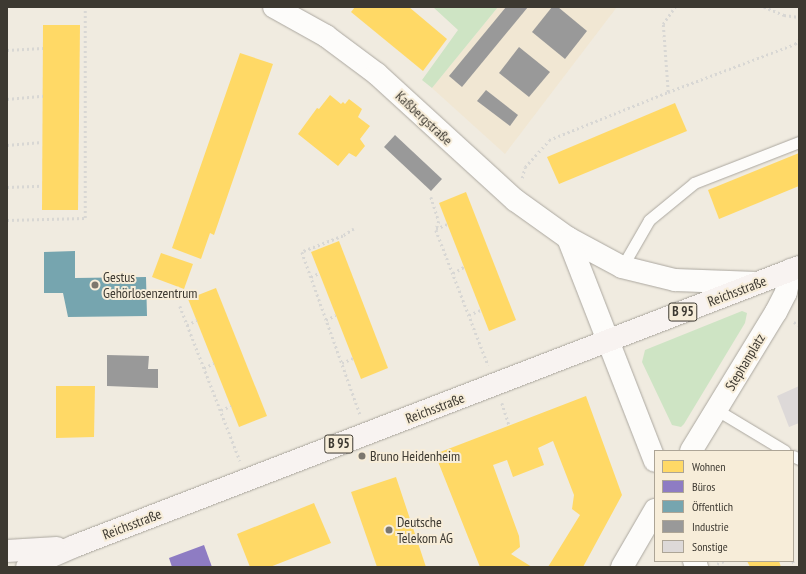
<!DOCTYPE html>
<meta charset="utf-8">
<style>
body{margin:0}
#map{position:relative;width:806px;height:574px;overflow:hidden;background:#f0ebe0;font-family:"PT Sans Narrow",sans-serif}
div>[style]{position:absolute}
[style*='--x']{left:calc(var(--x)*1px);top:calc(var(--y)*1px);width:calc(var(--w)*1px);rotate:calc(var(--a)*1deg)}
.built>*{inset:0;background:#f1e7d3}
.green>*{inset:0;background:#cee4c4}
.homes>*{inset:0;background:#ffd966}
.offices>*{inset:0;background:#8e7cc3}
.public>*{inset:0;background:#76a5af}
.industry>*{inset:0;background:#999}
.building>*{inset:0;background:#ddd9d8}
.path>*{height:2.5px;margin-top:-1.25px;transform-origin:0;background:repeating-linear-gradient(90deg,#d8d7d4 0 2px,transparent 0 5px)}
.roads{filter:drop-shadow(0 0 1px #aba79f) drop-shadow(0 0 1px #aba79f)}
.lane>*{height:11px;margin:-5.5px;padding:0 5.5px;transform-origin:5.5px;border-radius:5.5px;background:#fdfcfa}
.street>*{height:22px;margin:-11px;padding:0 11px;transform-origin:11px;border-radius:11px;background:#fdfcfa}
.primary>*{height:22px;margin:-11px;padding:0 11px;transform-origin:11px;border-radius:11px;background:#f8f3f1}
.dots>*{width:11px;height:11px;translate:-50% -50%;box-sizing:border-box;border:2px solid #f7edd9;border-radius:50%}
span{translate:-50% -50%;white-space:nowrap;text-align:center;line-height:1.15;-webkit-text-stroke:4px #f7edd9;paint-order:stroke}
.shield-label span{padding:1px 3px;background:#f7edd9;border:1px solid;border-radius:3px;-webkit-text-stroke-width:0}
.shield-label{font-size:13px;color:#3d3931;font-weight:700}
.street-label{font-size:14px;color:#3d3931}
.poi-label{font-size:14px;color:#3d3931}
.left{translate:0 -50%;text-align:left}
.frame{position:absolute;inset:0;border:8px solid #3d3931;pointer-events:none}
.legend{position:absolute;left:654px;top:450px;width:140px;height:112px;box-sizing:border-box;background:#f7edd9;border:1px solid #ada596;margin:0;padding:5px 7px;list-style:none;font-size:12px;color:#3d3931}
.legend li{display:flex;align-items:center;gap:8px;height:20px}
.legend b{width:20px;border:1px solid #ada596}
</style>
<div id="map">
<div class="built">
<i style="clip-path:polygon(498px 7px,617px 7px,505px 154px,432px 88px)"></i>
</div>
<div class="green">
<i style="clip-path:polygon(433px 7px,498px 7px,432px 88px,422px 80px,458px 30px)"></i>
<i style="clip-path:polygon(742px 311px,747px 313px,745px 323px,684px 424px,681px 427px,672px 425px,642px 362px,645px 350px)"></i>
</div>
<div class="homes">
<i style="clip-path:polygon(355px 7px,409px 7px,447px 39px,423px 71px,351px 12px)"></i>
<i style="clip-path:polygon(43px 25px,80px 25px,78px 210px,42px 210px)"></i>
<i style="clip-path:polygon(240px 53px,273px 64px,214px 235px,210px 233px,201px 259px,172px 248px)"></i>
<i style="clip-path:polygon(330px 95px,341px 104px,343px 102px,345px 104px,349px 99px,362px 109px,358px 117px,370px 126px,360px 139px,365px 146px,356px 157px,349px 153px,338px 166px,298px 134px,317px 108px,319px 109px)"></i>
<i style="clip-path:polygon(675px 103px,687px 131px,559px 184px,547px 157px)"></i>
<i style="clip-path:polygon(799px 153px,799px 186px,719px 219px,708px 190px)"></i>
<i style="clip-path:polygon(466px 192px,516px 320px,489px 331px,439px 203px)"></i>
<i style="clip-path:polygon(339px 241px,388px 368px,361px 379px,311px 252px)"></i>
<i style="clip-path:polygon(161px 253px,193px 264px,184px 289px,152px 277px)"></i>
<i style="clip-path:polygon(216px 288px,267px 416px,239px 427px,188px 299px)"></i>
<i style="clip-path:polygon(56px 386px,95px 386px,94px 437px,56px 438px)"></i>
<i style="clip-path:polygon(586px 396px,622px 495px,583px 567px,548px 567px,580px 515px,572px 509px,574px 495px,553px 441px,538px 448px,544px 465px,513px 477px,507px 460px,493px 465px,519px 536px,520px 547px,511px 554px,532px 567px,480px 567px,435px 454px)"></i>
<i style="clip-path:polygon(396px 477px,426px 567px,377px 567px,351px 492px)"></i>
<i style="clip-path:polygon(314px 503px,331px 543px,270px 567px,250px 567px,237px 534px)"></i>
<i style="clip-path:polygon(747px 561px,779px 561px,781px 567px,750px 567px)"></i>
</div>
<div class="offices">
<i style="clip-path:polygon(204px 545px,212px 567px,172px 567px,169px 558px)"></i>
</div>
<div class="public">
<i style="clip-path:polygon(75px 251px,75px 278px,146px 277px,147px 316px,68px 317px,63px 293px,44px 293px,44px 252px)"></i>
</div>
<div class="industry">
<i style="clip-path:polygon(506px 7px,528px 7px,462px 87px,449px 76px)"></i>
<i style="clip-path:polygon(552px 7px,558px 7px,587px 31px,565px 59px,532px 32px)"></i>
<i style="clip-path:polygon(519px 47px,550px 72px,529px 97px,499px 73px)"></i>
<i style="clip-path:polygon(486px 90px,518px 115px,510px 126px,477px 101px)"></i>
<i style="clip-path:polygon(395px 135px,442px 179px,431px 191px,384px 147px)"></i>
<i style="clip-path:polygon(107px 355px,149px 356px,148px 369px,158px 369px,158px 388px,107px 386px)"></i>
</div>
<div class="building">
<i style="clip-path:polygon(799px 386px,799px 423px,789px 427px,777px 396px)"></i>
</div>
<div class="path">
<i style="--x:764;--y:7;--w:22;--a:22"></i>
<i style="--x:784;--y:15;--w:15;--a:8"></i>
<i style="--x:7;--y:50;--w:36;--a:-3"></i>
<i style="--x:668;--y:92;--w:136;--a:-20.7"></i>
<i style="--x:795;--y:44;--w:6;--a:-45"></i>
<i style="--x:7;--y:99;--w:36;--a:-5"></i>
<i style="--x:7;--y:145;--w:35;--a:-5"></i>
<i style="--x:522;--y:178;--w:11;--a:-75"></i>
<i style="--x:525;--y:167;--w:36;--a:-48"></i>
<i style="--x:549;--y:140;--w:128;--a:-22"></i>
<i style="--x:668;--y:92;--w:68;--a:-94.2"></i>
<i style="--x:663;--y:24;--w:21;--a:-55"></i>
<i style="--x:7;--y:187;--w:35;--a:-2"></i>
<i style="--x:431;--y:197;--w:25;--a:72"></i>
<i style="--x:439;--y:221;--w:9;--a:108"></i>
<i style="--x:436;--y:230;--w:145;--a:68.9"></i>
<i style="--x:7;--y:220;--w:78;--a:-1.5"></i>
<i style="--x:85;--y:218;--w:211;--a:-90"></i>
<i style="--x:354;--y:229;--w:13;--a:148"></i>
<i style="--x:343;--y:236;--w:44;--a:158.7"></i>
<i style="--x:302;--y:252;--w:172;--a:70.3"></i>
<i style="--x:436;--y:229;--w:12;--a:-24"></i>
<i style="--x:453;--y:273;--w:13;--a:-29"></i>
<i style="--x:311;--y:277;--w:9;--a:-27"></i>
<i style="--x:180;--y:306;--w:166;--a:68.8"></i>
<i style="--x:469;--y:315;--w:13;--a:-23"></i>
<i style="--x:326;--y:320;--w:11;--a:-27"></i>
<i style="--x:794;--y:322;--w:6;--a:31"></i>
<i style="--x:187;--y:325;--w:11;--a:-27"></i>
<i style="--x:342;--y:363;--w:12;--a:-24"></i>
<i style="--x:204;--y:368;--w:11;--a:-27"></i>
<i style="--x:502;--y:403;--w:23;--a:72"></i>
<i style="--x:221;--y:410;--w:11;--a:-22"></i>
<i style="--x:793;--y:561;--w:6;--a:72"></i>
<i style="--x:717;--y:564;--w:8;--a:-23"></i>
</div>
<div class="roads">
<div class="lane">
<i style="--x:622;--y:267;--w:54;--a:-60.1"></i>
<i style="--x:649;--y:220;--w:58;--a:-39.4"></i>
<i style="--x:694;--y:183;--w:113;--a:-21.3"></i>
<i style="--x:717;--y:410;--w:79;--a:31.1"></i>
<i style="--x:793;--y:456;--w:7;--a:27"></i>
</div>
<div class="street">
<i style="--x:274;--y:7;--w:60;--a:29.1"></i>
<i style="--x:326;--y:36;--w:64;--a:36.7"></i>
<i style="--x:377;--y:74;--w:187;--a:42.4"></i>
<i style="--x:515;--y:200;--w:65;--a:35.6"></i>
<i style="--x:568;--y:238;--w:61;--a:28.2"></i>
<i style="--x:622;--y:267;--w:55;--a:13.8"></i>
<i style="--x:675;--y:280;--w:82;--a:2.1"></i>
<i style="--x:568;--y:238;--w:239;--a:68.7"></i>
<i style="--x:691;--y:451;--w:163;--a:-58.6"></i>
<i style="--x:776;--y:312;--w:22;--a:-63"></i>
<i style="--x:786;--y:292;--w:23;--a:-77"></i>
<i style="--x:694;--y:561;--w:7;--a:63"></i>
<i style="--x:622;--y:567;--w:66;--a:-59.9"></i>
</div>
<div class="primary">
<i style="--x:7;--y:551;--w:50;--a:-3.4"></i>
<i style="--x:27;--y:567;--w:52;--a:-23.6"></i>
<i style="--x:75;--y:546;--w:776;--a:-21.07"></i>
</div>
</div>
<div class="dots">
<i style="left:95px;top:285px;background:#7c776e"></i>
<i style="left:362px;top:456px;background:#7c776e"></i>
<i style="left:389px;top:530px;background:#7c776e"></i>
</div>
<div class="shield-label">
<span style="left:683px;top:312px">B 95</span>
<span style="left:339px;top:444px">B 95</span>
</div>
<div class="street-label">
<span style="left:424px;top:118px;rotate:43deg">Kaßbergstraße</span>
<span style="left:737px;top:291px;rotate:-21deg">Reichsstraße</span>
<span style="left:745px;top:362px;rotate:-59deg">Stephanplatz</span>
<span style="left:435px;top:408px;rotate:-21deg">Reichsstraße</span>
<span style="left:132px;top:524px;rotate:-21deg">Reichsstraße</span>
</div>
<div class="poi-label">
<span class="left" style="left:103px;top:285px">Gestus<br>Gehörlosenzentrum</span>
<span class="left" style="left:370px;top:456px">Bruno Heidenheim</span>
<span class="left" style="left:397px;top:530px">Deutsche<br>Telekom AG</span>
</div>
<div class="frame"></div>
<ul class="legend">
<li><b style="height:11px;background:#ffd966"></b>Wohnen</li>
<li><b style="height:11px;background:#8e7cc3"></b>Büros</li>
<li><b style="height:11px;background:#76a5af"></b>Öffentlich</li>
<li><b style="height:11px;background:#999"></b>Industrie</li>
<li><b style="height:11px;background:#ddd9d8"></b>Sonstige</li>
</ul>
</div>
